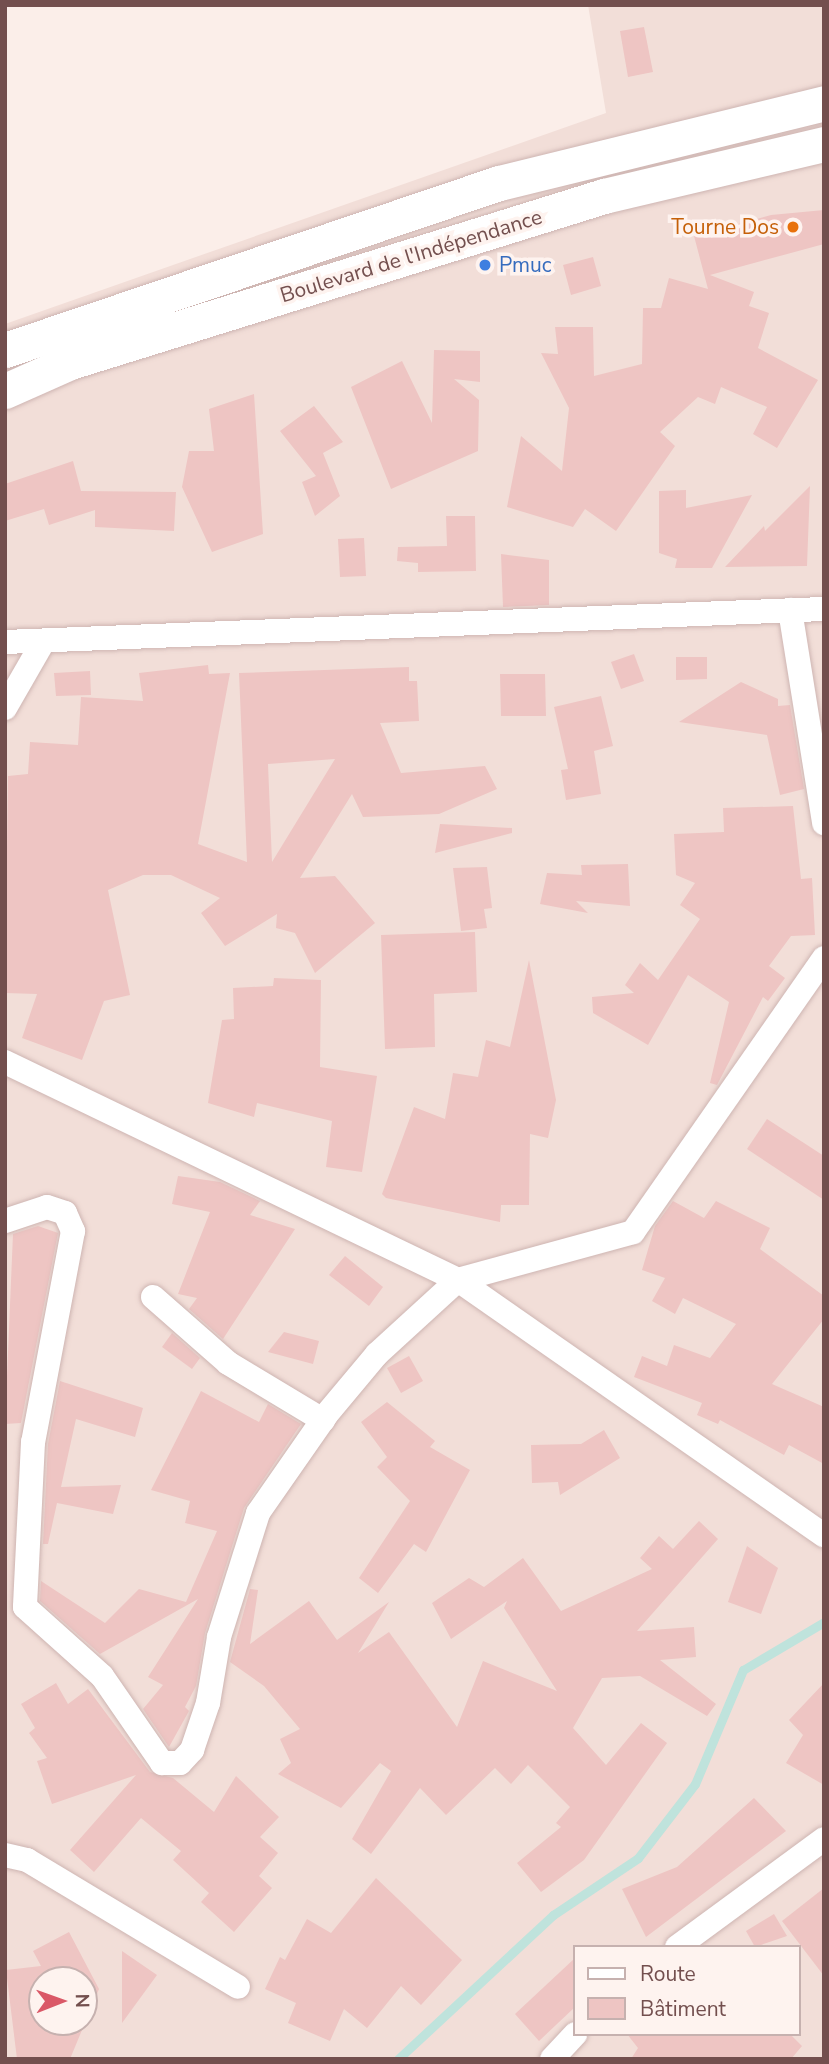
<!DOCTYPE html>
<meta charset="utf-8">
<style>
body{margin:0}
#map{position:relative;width:829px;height:2064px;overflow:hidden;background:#fbeee9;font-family:"Nunito Sans",sans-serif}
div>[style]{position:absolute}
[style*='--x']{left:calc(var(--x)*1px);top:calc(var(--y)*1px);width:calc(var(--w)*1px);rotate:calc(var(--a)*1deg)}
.residential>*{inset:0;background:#f2ded8}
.stream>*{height:9px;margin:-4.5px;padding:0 4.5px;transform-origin:4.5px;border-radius:4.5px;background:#bfe3dc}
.building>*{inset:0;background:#eec5c3}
.roads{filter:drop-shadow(0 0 2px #ceb5b2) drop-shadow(0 0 2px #ceb5b2)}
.street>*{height:24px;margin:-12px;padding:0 12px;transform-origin:12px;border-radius:12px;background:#fff}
.secondary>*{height:35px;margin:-17.5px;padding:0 17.5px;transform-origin:17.5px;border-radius:17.5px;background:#fff}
.dots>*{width:19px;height:19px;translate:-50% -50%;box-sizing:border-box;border:4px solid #fef3ef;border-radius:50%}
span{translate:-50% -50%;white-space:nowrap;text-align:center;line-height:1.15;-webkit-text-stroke:7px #fef3ef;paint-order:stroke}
.food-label{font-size:21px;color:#c56008}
.right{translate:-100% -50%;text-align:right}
.street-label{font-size:21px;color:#734f4e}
.shop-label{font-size:21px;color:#366cbe}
.left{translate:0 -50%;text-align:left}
.frame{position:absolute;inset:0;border:7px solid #734f4e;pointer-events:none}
.legend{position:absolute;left:573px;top:1945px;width:228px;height:91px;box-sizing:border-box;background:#fef3ef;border:2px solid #c6b1af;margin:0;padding:9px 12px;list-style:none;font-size:21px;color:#734f4e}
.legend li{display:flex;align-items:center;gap:14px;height:35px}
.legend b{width:35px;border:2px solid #c6b1af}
.north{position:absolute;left:28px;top:1966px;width:70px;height:70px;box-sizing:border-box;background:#fef3ef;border:2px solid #c6b1af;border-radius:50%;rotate:89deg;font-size:19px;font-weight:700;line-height:28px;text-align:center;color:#734f4e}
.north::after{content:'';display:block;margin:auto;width:24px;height:32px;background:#da5867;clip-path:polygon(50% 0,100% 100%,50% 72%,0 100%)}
</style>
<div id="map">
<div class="residential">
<i style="clip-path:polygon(evenodd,588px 5px,824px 5px,824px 2059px,5px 2059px,5px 324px,606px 113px,588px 5px,575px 1947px,799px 1947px,799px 2034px,575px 2034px,575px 1947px,588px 5px,42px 1980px,84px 1980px,84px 2022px,42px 2022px,42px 1980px)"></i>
</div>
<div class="stream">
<i style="--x:398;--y:2059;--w:212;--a:-42.9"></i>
<i style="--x:553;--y:1915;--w:102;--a:-33.8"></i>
<i style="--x:638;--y:1858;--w:93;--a:-52.4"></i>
<i style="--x:695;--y:1784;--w:124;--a:-67.2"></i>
<i style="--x:743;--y:1670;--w:94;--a:-30.7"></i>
</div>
<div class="building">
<i style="clip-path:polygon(644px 27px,653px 72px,628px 77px,620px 31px)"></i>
<i style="clip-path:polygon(824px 210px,824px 244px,710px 275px,754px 292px,749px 306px,769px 313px,758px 348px,818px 380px,777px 448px,753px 434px,767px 407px,721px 387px,715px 404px,698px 397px,660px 432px,675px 446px,616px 531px,585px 509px,573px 527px,507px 507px,521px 436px,562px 471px,569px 408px,541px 353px,558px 354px,555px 327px,593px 327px,594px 376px,642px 364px,643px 308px,661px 308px,669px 278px,708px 289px,694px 236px,771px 215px)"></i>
<i style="clip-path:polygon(593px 257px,601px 286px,571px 295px,563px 265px)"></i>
<i style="clip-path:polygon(434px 350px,480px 351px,480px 382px,454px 379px,479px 400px,478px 451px,391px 489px,351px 387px,402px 361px,432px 423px)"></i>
<i style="clip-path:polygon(254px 394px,263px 534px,212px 552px,182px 487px,189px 451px,214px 451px,209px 409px)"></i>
<i style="clip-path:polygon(314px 406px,343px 442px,323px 453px,340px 496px,315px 516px,302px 482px,316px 476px,280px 431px)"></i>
<i style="clip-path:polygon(73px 461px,81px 491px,176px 492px,174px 531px,95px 527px,95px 510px,49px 525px,44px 509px,5px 521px,5px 484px)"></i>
<i style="clip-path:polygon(810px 486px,807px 566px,725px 567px,764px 526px,765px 531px)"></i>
<i style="clip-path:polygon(686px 490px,686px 508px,752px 495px,712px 568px,675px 568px,677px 559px,659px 553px,659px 491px)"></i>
<i style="clip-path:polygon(446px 516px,475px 516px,476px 571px,418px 572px,418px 563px,397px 561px,398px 547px,447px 546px)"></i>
<i style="clip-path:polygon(364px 538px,366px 576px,340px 577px,338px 539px)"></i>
<i style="clip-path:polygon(501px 554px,549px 560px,549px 605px,503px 607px)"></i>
<i style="clip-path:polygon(634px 654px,644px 681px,621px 689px,611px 662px)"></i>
<i style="clip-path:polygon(676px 657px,707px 657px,707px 679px,676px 680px)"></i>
<i style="clip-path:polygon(evenodd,208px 665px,209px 674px,230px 673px,198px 844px,247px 862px,239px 673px,409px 667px,409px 681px,417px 681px,419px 721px,380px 723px,401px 773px,485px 766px,497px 789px,439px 814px,363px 817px,352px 794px,300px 878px,335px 876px,375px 923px,315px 973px,295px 933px,276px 928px,277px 914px,225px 946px,201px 913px,220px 898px,171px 875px,143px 875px,108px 890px,130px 995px,104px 1001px,82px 1060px,22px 1038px,37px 994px,5px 993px,8px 776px,28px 774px,30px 742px,78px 745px,81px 697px,143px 701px,139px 673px,208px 665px,335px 759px,272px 862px,268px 764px,335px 759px)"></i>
<i style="clip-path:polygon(90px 671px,91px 695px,56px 696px,54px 673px)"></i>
<i style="clip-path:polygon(500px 674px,545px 674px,546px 716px,501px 716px)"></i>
<i style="clip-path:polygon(741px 682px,778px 699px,778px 706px,790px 705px,804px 789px,780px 795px,767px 735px,679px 722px)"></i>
<i style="clip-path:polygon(601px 696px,613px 746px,594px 751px,601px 794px,566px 800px,561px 770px,568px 769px,554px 707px)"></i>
<i style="clip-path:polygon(793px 806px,801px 879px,812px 878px,815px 935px,791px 936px,769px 966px,785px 978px,768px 1001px,763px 997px,717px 1085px,710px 1083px,729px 1002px,688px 975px,648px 1045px,593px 1013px,592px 997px,634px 993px,625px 985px,640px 963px,658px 980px,700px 919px,680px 905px,695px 883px,676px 875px,674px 834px,724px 832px,723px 808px)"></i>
<i style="clip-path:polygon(440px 824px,512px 828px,512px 833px,435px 853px)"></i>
<i style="clip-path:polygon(628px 864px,630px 906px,576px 901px,588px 913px,540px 904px,547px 873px,582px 875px,581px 865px)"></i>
<i style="clip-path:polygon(487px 867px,492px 908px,484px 909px,487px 928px,461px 931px,453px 868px)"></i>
<i style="clip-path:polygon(475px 932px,477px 992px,434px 994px,435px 1047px,385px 1049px,381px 935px)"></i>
<i style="clip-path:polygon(529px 960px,556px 1100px,548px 1138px,530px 1134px,529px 1205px,501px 1205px,500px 1222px,386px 1198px,382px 1194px,414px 1107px,445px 1119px,453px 1073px,478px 1077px,486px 1040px,510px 1047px)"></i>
<i style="clip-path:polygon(274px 978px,321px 980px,320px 1067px,377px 1076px,362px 1172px,326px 1167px,332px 1121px,257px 1103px,254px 1117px,208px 1103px,222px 1020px,234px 1019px,233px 988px,273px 986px)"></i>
<i style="clip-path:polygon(767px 1119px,824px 1156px,824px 1200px,747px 1149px)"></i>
<i style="clip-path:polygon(178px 1176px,220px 1182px,260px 1201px,250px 1215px,295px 1229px,223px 1339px,189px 1309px,197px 1298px,178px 1294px,210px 1212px,172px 1204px)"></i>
<i style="clip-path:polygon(673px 1201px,704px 1218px,716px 1201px,770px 1228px,760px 1249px,824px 1296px,824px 1319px,772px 1384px,824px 1407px,824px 1464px,789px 1445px,784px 1455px,720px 1420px,718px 1424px,697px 1415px,702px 1403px,634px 1377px,642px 1356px,667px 1366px,674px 1345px,710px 1358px,736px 1324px,683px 1298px,675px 1314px,652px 1301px,665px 1278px,642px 1270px,655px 1226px)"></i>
<i style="clip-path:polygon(38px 1226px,58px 1233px,21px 1423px,5px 1424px,13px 1234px)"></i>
<i style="clip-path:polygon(345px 1256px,383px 1287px,369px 1306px,329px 1275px)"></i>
<i style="clip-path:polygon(284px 1332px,319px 1341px,313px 1364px,268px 1352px)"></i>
<i style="clip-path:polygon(172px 1333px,200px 1358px,192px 1369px,162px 1347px)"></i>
<i style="clip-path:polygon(409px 1356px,423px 1381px,401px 1393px,387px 1368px)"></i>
<i style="clip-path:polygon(60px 1381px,143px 1408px,135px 1437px,76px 1419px,61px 1487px,121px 1485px,113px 1514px,57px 1503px,48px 1544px,43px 1544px,48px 1444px)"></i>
<i style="clip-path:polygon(201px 1391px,259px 1422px,268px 1404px,301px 1424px,244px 1508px,205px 1633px,196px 1686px,185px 1707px,189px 1711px,169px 1747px,143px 1709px,163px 1685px,148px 1677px,198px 1599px,100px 1654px,40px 1601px,41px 1581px,105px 1623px,139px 1589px,186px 1602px,217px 1531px,185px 1523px,190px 1501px,151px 1490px)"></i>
<i style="clip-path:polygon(387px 1402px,435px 1441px,430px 1447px,470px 1470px,426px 1552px,414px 1544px,378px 1593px,359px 1578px,410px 1501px,377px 1467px,387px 1457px,361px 1422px)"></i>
<i style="clip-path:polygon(604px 1430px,620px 1458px,560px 1495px,558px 1482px,532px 1483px,531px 1445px,581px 1444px)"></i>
<i style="clip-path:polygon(699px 1521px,718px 1539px,637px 1631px,694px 1627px,696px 1657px,660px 1660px,716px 1704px,707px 1716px,640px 1676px,602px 1678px,573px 1728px,606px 1765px,641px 1723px,667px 1743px,584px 1860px,541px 1892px,517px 1863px,561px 1827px,556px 1823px,570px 1807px,528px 1765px,511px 1784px,495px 1768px,446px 1815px,420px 1788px,371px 1854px,352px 1839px,391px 1771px,380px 1763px,341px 1808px,278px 1774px,291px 1763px,280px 1739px,300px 1729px,264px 1686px,230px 1662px,250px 1589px,258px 1590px,250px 1644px,309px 1601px,337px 1640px,389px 1602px,358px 1653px,389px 1632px,457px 1727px,483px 1661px,557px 1691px,504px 1608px,507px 1601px,451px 1639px,432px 1603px,469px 1578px,484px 1587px,523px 1558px,561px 1611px,652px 1569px,640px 1558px,659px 1536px,673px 1549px)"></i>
<i style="clip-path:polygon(747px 1546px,778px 1568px,761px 1614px,728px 1602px)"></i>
<i style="clip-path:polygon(56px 1683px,68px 1704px,88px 1689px,150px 1772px,173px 1778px,214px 1812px,236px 1776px,279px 1817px,260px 1837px,278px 1853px,259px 1876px,272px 1888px,234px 1932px,201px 1902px,209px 1893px,173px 1860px,181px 1851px,141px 1818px,94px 1872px,70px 1850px,136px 1775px,52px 1804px,37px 1761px,47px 1758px,29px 1733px,35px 1728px,21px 1704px)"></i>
<i style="clip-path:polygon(824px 1683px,824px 1785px,786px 1763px,803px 1735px,789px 1720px)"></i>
<i style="clip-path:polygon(754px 1798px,786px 1831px,646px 1937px,622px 1889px,677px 1867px)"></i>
<i style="clip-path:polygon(376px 1878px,462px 1960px,421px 2005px,401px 1986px,367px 2028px,344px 2009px,330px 2041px,288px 2023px,296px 2003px,265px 1989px,280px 1957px,285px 1960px,307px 1919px,331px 1933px)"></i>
<i style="clip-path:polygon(824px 1888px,824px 1976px,782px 1921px)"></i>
<i style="clip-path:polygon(774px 1914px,787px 1936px,755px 1947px,746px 1931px)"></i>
<i style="clip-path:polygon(evenodd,69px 1932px,99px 1989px,70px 2059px,17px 2059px,6px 1970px,41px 1966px,33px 1951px,69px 1932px,42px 1980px,84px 1980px,84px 2022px,42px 2022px,42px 1980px)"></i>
<i style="clip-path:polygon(122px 1951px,157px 1975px,122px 2023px)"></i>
<i style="clip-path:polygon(575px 1958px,575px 2007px,539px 2041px,515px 2014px)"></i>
<i style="clip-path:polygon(627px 2034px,790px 2034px,802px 2046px,791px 2059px,631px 2059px,638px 2048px)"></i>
</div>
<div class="roads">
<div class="street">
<i style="--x:790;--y:610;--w:216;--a:80.9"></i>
<i style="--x:5;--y:642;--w:820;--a:-2.31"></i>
<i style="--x:5;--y:708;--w:76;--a:-60.1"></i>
<i style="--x:5;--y:1062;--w:503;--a:25.7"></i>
<i style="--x:458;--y:1280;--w:446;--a:34.9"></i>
<i style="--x:5;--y:1221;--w:44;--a:-18.4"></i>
<i style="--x:47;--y:1207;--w:19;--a:18"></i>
<i style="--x:65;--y:1213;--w:20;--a:66"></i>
<i style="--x:73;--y:1231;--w:215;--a:100.7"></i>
<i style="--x:33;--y:1442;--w:165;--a:92.8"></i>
<i style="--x:25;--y:1607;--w:103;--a:41.9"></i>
<i style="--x:102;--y:1676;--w:106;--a:55.4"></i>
<i style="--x:162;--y:1763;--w:18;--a:0"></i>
<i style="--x:180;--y:1763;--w:18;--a:-47"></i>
<i style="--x:192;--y:1750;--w:50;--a:-71.2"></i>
<i style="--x:208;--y:1703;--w:67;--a:-80.5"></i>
<i style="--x:219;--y:1637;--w:130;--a:-72.5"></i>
<i style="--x:258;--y:1513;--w:119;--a:-55.2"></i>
<i style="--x:326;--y:1415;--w:80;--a:-50.1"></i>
<i style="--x:377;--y:1354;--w:110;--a:-42.4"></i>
<i style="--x:458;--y:1280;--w:181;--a:-15.3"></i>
<i style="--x:633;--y:1232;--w:334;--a:-55.1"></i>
<i style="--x:153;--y:1297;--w:100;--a:41.3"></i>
<i style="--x:228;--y:1363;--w:111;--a:31"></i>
<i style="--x:5;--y:1855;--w:23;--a:13"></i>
<i style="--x:27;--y:1860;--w:246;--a:31"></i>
<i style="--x:677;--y:1947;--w:182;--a:-36.3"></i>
<i style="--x:552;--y:2059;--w:34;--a:-47"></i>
</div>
<div class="secondary">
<i style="--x:5;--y:350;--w:521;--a:-18.68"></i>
<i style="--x:499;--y:183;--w:335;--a:-13.8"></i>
<i style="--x:5;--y:391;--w:71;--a:-24"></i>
<i style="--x:70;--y:362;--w:559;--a:-17.27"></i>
<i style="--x:604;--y:196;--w:226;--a:-13.3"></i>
</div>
</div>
<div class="dots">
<i style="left:793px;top:227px;background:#e8710a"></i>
<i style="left:485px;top:265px;background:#3f7fe0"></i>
</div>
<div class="food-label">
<span class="right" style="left:779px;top:227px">Tourne Dos</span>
</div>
<div class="street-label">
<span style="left:411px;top:256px;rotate:-17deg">Boulevard de l'Indépendance</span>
</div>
<div class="shop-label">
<span class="left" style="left:499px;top:265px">Pmuc</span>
</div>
<div class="frame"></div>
<ul class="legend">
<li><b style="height:9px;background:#fff"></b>Route</li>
<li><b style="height:19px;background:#eec5c3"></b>Bâtiment</li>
</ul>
<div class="north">N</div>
</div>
